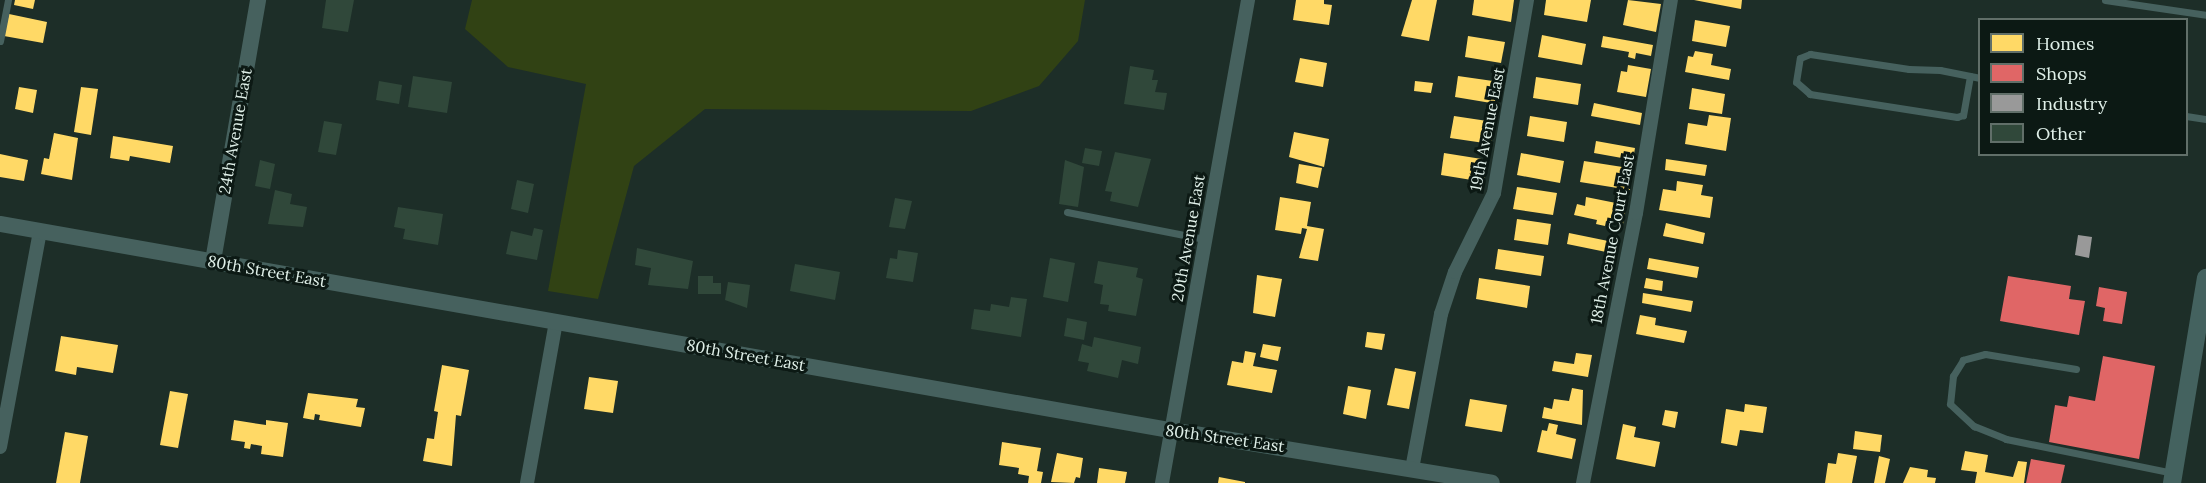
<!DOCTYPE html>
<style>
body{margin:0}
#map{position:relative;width:2206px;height:483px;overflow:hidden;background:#1d2e28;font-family:Lora,serif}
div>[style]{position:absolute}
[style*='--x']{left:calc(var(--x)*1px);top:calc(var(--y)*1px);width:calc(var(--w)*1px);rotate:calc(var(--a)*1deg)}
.green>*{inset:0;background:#314214}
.homes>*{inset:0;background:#ffd966}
.shops>*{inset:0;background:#e06666}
.industry>*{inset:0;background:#999}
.building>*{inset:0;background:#30483a}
.service>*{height:7px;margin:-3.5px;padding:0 3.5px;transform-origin:3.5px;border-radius:3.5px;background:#46615e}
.minor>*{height:14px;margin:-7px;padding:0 7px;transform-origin:7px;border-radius:7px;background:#46615e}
.tertiary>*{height:16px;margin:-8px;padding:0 8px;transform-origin:8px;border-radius:8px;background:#46615e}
.secondary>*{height:18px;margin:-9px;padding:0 9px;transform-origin:9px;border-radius:9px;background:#44625f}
span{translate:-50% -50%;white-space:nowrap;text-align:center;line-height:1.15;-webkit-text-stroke:6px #0c1914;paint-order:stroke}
.street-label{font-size:16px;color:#e0f0e9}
.legend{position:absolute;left:1978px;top:18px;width:210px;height:138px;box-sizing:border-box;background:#0c1914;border:2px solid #616f69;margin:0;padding:8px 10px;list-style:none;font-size:18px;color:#e0f0e9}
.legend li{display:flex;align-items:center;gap:12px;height:30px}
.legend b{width:30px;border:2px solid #616f69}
</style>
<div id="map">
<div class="green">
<i style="clip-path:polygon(472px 0,1085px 0,1078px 41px,1039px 86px,971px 111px,705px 109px,634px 166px,598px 299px,548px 291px,586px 84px,508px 67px,465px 29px)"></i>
</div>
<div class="homes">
<i style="clip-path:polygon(15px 0,35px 0,33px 9px,14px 5px)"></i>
<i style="clip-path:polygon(1296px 0,1324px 0,1324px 4px,1332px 5px,1329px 25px,1293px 20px)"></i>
<i style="clip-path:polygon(1412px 0,1437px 0,1429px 41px,1401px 36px)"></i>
<i style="clip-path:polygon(1474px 0,1514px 0,1511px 22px,1472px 15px)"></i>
<i style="clip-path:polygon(1546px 0,1591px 0,1587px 22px,1544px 15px)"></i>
<i style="clip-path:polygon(1628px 0,1661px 4px,1656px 32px,1623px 25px)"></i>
<i style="clip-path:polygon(1694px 0,1742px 0,1741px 9px)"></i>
<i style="clip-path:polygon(9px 14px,47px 22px,43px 43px,4px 36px)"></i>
<i style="clip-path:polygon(1695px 20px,1730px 26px,1726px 47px,1692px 41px)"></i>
<i style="clip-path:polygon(1542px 35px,1586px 44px,1582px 65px,1538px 57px)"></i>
<i style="clip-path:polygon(1468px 36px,1505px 42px,1501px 63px,1465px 57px)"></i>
<i style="clip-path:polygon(1603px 36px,1653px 45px,1651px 56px,1636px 53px,1635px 59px,1628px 57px,1629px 52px,1601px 47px)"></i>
<i style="clip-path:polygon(1695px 51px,1713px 54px,1711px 65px,1731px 69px,1729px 80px,1685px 72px,1688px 56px,1693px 57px)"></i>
<i style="clip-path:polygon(1300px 58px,1327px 63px,1323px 87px,1295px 82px)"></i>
<i style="clip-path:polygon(1628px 65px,1651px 69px,1646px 97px,1617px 92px,1621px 71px,1627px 72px)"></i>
<i style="clip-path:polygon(1458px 76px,1500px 82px,1497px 104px,1455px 97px)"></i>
<i style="clip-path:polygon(1536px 77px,1581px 84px,1578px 105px,1533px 98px)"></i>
<i style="clip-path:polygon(1415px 81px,1433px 83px,1431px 93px,1414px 91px)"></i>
<i style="clip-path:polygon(19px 87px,37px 90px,33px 113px,15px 109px)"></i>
<i style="clip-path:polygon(81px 87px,98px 89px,91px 135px,74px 132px)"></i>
<i style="clip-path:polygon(1692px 88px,1725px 94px,1722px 114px,1689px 109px)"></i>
<i style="clip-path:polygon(1594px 103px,1642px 113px,1640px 125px,1591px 116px)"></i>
<i style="clip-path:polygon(1709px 115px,1731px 118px,1726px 151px,1685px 144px,1688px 123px,1707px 126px)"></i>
<i style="clip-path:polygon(1454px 116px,1494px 122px,1491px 144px,1450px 138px)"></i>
<i style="clip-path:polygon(1530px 116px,1567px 122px,1564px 142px,1527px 136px)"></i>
<i style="clip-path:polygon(1294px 132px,1329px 139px,1324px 167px,1289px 157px)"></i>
<i style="clip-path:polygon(54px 133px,78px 138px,72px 180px,41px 174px,44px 158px,49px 159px)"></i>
<i style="clip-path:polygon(113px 136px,173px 146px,170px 163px,130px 156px,129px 161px,110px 158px)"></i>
<i style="clip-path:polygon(1596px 141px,1635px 148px,1633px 160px,1594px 153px)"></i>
<i style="clip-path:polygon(1444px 153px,1488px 160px,1484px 182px,1441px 175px)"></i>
<i style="clip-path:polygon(1521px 153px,1564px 161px,1560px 183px,1517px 175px)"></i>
<i style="clip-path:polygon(0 154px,28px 160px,24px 181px,0 177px)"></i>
<i style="clip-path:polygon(1666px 159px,1707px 165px,1705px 176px,1665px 170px)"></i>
<i style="clip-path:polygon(1584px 161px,1629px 168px,1630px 190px,1580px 182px)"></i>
<i style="clip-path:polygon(1299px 164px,1322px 168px,1318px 188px,1296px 183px)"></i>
<i style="clip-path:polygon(1677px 181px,1703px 185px,1701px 195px,1713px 197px,1710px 218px,1659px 210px,1663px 189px,1676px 191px)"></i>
<i style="clip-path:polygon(1517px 187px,1557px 193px,1553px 215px,1513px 209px)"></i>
<i style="clip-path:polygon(1280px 197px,1311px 202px,1307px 226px,1324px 229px,1318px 261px,1299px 258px,1307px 229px,1302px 228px,1301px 234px,1275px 230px)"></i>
<i style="clip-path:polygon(1586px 197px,1626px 205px,1623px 224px,1606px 221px,1605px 226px,1596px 224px,1597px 220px,1574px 215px,1577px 204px,1585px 206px)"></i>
<i style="clip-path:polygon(1517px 219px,1551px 224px,1548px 245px,1514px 240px)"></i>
<i style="clip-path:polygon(1666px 223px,1705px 233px,1703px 244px,1663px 236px)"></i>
<i style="clip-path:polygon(1569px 233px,1618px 243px,1616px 254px,1567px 244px)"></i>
<i style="clip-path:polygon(1498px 249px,1544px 256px,1541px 276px,1495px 269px)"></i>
<i style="clip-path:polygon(1649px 258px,1699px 267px,1697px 278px,1647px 269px)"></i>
<i style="clip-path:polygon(1257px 275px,1282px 279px,1275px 317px,1253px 313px)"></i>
<i style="clip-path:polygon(1479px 278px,1530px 286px,1527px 308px,1476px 299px)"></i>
<i style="clip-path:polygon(1646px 278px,1663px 281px,1662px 291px,1644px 288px)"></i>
<i style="clip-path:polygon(1643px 293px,1693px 301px,1691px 312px,1642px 303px)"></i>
<i style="clip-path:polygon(1640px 315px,1656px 318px,1655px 325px,1687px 331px,1684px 343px,1636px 334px)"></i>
<i style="clip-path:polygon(1367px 332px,1385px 334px,1382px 350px,1365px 347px)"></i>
<i style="clip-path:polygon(61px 336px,118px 345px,113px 373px,77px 367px,76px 375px,55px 371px)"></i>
<i style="clip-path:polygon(1263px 344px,1281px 347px,1278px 361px,1260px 357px)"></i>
<i style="clip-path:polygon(1245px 351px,1256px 353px,1253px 366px,1277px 370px,1272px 393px,1227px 385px,1232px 361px,1243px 363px)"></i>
<i style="clip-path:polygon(1576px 353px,1592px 355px,1588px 377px,1552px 371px,1554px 361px,1574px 364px)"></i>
<i style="clip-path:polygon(442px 365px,469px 370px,461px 416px,456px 415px,452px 466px,423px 461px,427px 438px,434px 439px,438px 412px,434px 411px)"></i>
<i style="clip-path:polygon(1395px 368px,1416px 372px,1409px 409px,1387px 405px)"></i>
<i style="clip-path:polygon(589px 377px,618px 381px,613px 413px,584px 409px)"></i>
<i style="clip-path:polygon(1348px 386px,1371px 390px,1366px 419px,1343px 414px)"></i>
<i style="clip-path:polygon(1572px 388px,1583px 390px,1582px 425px,1542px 418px,1544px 407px,1552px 409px,1554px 399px,1569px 401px)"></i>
<i style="clip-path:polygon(170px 391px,188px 394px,178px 448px,160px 445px)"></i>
<i style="clip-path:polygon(308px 393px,358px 399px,356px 407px,365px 408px,361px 427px,319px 420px,320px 415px,315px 414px,314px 420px,303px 418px)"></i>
<i style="clip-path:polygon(1470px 399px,1507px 405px,1502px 432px,1465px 426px)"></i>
<i style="clip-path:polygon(1745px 404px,1767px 407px,1763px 433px,1740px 430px,1737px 446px,1721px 443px,1726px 409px,1744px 412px)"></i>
<i style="clip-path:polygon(1665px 410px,1678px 412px,1675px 428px,1662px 425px)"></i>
<i style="clip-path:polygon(234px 420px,266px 425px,266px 420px,288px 423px,283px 457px,261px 454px,262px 446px,251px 444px,250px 449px,244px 448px,245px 442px,231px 440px)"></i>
<i style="clip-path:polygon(1549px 423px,1558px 425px,1556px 434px,1576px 439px,1572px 459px,1537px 452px,1542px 430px,1547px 431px)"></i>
<i style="clip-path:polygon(1623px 424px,1636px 427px,1634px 437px,1660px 442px,1655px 467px,1616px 459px)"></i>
<i style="clip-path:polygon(1855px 431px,1882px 435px,1880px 452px,1853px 449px)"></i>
<i style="clip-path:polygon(65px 432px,88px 436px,80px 483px,56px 483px)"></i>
<i style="clip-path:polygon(1002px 442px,1041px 448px,1037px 471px,1043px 472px,1041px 483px,1028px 483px,1029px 476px,1018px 474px,1019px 468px,999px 465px)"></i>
<i style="clip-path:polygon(1965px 451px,1988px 455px,1985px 472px,2013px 477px,2018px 461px,2027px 462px,2024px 483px,1975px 483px,1977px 472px,1961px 470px)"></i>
<i style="clip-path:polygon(1057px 453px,1083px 458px,1080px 478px,1076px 477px,1074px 483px,1051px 482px)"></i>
<i style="clip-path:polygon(1838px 453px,1857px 456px,1852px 483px,1825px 483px,1828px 463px,1836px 464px)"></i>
<i style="clip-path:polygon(1879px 456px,1890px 459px,1885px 483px,1874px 483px)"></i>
<i style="clip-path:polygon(1910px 467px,1928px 470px,1927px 477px,1936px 478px,1935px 483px,1903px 483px)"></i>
<i style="clip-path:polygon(1099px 468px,1127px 472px,1125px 483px,1097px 483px)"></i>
<i style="clip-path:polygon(1219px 477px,1245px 482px,1245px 483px,1218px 483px)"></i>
</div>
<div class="shops">
<i style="clip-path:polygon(2008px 276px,2071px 286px,2069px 299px,2085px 301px,2079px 335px,2000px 321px)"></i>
<i style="clip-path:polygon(2099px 287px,2127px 292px,2122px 324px,2103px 321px,2105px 308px,2096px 306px)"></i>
<i style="clip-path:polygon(2103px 356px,2155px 366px,2139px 459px,2049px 442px,2055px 405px,2067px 407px,2069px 396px,2095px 401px)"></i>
<i style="clip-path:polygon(2031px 459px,2065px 465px,2061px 483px,2026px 483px)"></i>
</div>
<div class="industry">
<i style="clip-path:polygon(2078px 235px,2092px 237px,2089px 258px,2075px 255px)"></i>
</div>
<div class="building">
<i style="clip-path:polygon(326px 0,354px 0,348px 32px,322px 28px)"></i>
<i style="clip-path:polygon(1130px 66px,1154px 70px,1152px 80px,1158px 80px,1155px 92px,1167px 93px,1164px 110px,1124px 104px)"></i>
<i style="clip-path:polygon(413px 76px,452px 82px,447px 113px,408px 107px)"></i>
<i style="clip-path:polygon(379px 81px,402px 85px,399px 104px,376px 100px)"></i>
<i style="clip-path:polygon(324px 121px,342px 124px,336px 155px,318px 152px)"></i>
<i style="clip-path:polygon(1085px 148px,1102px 151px,1099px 166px,1082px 163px)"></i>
<i style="clip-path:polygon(1115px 152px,1151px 159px,1138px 207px,1110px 201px,1112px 192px,1105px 191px)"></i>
<i style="clip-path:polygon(260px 160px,275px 164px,270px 189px,255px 186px)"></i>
<i style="clip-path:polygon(1065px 160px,1084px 167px,1078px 207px,1059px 204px)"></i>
<i style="clip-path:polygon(517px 180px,534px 184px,528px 213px,511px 209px)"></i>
<i style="clip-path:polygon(275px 190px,292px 194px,290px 204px,307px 207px,303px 227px,268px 224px)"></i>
<i style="clip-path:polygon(895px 198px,912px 201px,905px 229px,889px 227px)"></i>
<i style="clip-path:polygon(398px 207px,443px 214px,438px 245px,403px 239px,405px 229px,394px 227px)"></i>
<i style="clip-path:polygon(534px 228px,543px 230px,537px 260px,506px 254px,511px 231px,532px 236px)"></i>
<i style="clip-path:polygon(637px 248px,693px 261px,688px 289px,648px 285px,651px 268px,635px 265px)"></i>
<i style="clip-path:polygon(898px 250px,918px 253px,913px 282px,886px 278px,890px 258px,897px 259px)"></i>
<i style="clip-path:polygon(1050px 258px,1075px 263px,1068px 302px,1043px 297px)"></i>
<i style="clip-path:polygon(1098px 261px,1138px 268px,1136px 277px,1143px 279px,1136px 316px,1108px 311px,1109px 305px,1100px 304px,1103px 285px,1094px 283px)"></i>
<i style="clip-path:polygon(795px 264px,840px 272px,835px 300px,790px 291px)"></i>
<i style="clip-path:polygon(698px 276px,713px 276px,713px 283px,721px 283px,721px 294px,698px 294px)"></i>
<i style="clip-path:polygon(728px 282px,750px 285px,747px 308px,725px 300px)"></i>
<i style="clip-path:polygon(1011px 297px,1027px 299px,1021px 337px,971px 329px,974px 309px,990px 311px,991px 304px,1009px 307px)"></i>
<i style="clip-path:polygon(1067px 318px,1087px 322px,1084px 340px,1064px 336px)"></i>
<i style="clip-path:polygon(1094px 337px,1141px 347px,1138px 364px,1122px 360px,1118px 378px,1087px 371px,1089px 363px,1078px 361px,1082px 344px,1092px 347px)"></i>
</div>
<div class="service">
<i style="--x:2105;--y:0;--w:102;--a:8.4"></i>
<i style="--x:0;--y:41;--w:42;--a:-79"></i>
<i style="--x:1970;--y:76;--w:40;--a:100"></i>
<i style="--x:1963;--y:115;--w:6;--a:162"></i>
<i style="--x:1957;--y:117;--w:149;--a:-171.1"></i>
<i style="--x:1810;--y:94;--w:18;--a:-139"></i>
<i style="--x:1796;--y:82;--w:24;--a:-81"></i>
<i style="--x:1800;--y:58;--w:11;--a:-22"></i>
<i style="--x:1810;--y:54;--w:100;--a:8.6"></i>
<i style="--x:1909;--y:69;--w:31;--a:2"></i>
<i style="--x:1940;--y:70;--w:41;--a:11.3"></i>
<i style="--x:2186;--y:116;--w:20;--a:9"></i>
<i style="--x:1067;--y:212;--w:140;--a:11.1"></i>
<i style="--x:2076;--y:369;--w:92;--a:-170.6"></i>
<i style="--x:1985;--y:354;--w:23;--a:165"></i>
<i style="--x:1963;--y:360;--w:19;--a:122"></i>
<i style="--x:1953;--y:376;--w:28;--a:96"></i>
<i style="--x:1950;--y:404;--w:33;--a:43"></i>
<i style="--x:1974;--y:426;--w:35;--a:22"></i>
<i style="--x:2006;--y:439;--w:170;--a:11.5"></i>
</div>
<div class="minor">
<i style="--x:0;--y:447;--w:220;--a:-79.5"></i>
<i style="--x:1412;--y:469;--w:158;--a:-79.4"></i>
<i style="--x:1441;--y:314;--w:44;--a:-71.6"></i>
<i style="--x:1455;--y:272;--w:88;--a:-63.7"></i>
<i style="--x:1494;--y:193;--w:196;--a:-80.3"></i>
<i style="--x:527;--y:483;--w:164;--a:-79.8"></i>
<i style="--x:1162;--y:483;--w:491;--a:-79.9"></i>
<i style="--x:1583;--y:483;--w:275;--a:-78.9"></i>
<i style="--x:1636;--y:213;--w:216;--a:-80.7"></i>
</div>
<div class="tertiary">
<i style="--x:0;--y:224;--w:1188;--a:9.99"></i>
<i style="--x:1170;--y:430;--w:326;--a:9.3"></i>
<i style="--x:213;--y:261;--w:265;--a:-80.2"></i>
</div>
<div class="secondary">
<i style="--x:2172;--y:483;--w:208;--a:-80.6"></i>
</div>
<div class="street-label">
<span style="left:1487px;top:129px;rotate:-79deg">19th Avenue East</span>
<span style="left:235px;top:131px;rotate:-80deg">24th Avenue East</span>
<span style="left:1188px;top:238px;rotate:-80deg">20th Avenue East</span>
<span style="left:1612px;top:239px;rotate:-79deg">18th Avenue Court East</span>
<span style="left:267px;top:271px;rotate:10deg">80th Street East</span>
<span style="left:746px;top:355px;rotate:10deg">80th Street East</span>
<span style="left:1225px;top:438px;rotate:8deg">80th Street East</span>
</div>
<ul class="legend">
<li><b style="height:16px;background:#ffd966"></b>Homes</li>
<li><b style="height:16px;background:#e06666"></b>Shops</li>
<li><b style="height:16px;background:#999"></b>Industry</li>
<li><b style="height:16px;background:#30483a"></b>Other</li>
</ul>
</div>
